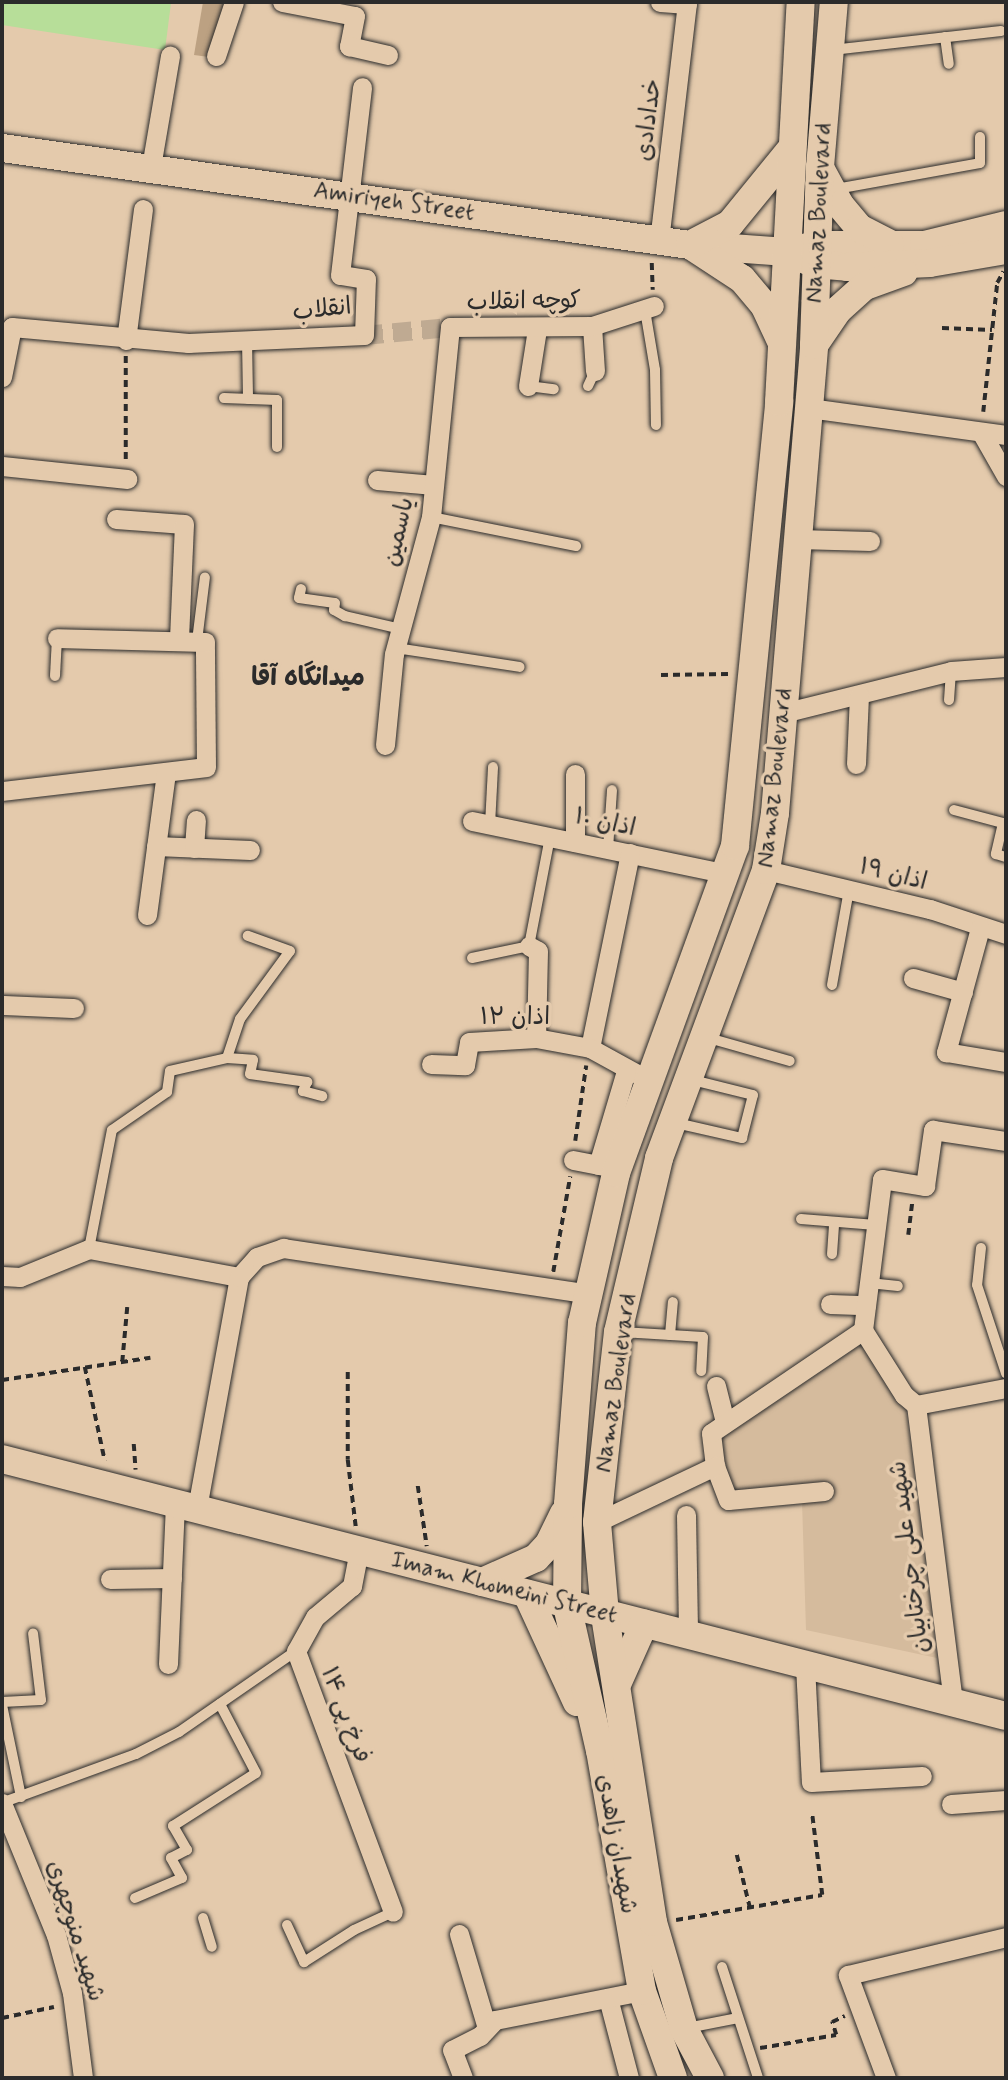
<!DOCTYPE html>
<meta charset="utf-8">
<style>
body{margin:0}
#map{position:relative;width:1008px;height:2080px;overflow:hidden;background:#e4caac;font-family:Mynerve,"Playpen Sans Arabic",sans-serif}
div>[style]{position:absolute}
[style*='--x']{left:calc(var(--x)*1px);top:calc(var(--y)*1px);width:calc(var(--w)*1px);rotate:calc(var(--a)*1deg)}
.built>*{inset:0;background:#d5bb9d}
.green>*{inset:0;background:#b7de99}
.building>*{inset:0;background:#bca182}
.street-tunnel>*{height:19px;margin-top:-9.5px;transform-origin:0;background:repeating-linear-gradient(90deg,#bfaa92 0 19px,transparent 0 29px)}
.path>*{height:3.5px;margin-top:-1.75px;transform-origin:0;background:repeating-linear-gradient(90deg,#2b2b2b 0 7px,transparent 0 12px)}
.roads{filter:drop-shadow(0 0 2px #2b2b2b) drop-shadow(0 0 2px #2b2b2b)}
.lane>*{height:10px;margin:-5px;padding:0 5px;transform-origin:5px;border-radius:5px;background:#e4caac}
.street>*{height:19px;margin:-9.5px;padding:0 9.5px;transform-origin:9.5px;border-radius:9.5px;background:#e4caac}
.secondary>*{height:28px;margin:-14px;padding:0 14px;transform-origin:14px;border-radius:14px;background:#e4caac}
span{translate:-50% -50%;white-space:nowrap;text-align:center;line-height:1.15;-webkit-text-stroke:7px #e4caac;paint-order:stroke}
.street-label{font-size:24px;color:#2b2b2b}
.neighbourhood-label{font-size:26px;color:#2b2b2b;font-weight:700}
.frame{position:absolute;inset:0;border:4px solid #2b2b2b;pointer-events:none}
</style>
<div id="map">
<div class="built">
<i style="clip-path:polygon(860px 1341px,906px 1410px,937px 1658px,806px 1630px,802px 1501px,735px 1491px,722px 1464px,720px 1436px)"></i>
</div>
<div class="green">
<i style="clip-path:polygon(2px 2px,171px 3px,165px 50px,2px 25px)"></i>
</div>
<div class="building">
<i style="clip-path:polygon(203px 2px,228px 2px,209px 57px,194px 55px)"></i>
</div>
<div class="street-tunnel">
<i style="--x:364;--y:335;--w:86;--a:-5.3"></i>
</div>
<div class="path">
<i style="--x:652;--y:263;--w:27;--a:88"></i>
<i style="--x:942;--y:328;--w:50;--a:2.3"></i>
<i style="--x:126;--y:356;--w:104;--a:90"></i>
<i style="--x:983;--y:412;--w:130;--a:-83.8"></i>
<i style="--x:997;--y:283;--w:13;--a:-61"></i>
<i style="--x:661;--y:675;--w:67;--a:-0.9"></i>
<i style="--x:575;--y:1141;--w:76;--a:-81.7"></i>
<i style="--x:908;--y:1235;--w:32;--a:-83"></i>
<i style="--x:553;--y:1272;--w:97;--a:-79.9"></i>
<i style="--x:122;--y:1362;--w:55;--a:-84.8"></i>
<i style="--x:85;--y:1367;--w:96;--a:78"></i>
<i style="--x:348;--y:1372;--w:88;--a:90"></i>
<i style="--x:348;--y:1460;--w:67;--a:83.2"></i>
<i style="--x:2;--y:1380;--w:150;--a:-8.5"></i>
<i style="--x:134;--y:1444;--w:26;--a:86"></i>
<i style="--x:418;--y:1486;--w:61;--a:81.5"></i>
<i style="--x:737;--y:1855;--w:54;--a:76"></i>
<i style="--x:676;--y:1920;--w:148;--a:-9.7"></i>
<i style="--x:822;--y:1895;--w:81;--a:-97.1"></i>
<i style="--x:2;--y:2018;--w:53;--a:-11.9"></i>
<i style="--x:760;--y:2048;--w:77;--a:-9.7"></i>
<i style="--x:836;--y:2035;--w:14;--a:-107"></i>
<i style="--x:832;--y:2022;--w:14;--a:-25"></i>
</div>
<div class="roads">
<div class="lane">
<i style="--x:945;--y:37;--w:27;--a:82"></i>
<i style="--x:832;--y:50;--w:170;--a:-6.4"></i>
<i style="--x:836;--y:189;--w:146;--a:-10.2"></i>
<i style="--x:980;--y:163;--w:26;--a:-90"></i>
<i style="--x:645;--y:310;--w:61;--a:80.5"></i>
<i style="--x:655;--y:370;--w:55;--a:89"></i>
<i style="--x:247;--y:340;--w:59;--a:89"></i>
<i style="--x:528;--y:386;--w:26;--a:7"></i>
<i style="--x:588;--y:386;--w:17;--a:-65"></i>
<i style="--x:224;--y:398;--w:53;--a:2.2"></i>
<i style="--x:277;--y:400;--w:47;--a:90"></i>
<i style="--x:431;--y:517;--w:148;--a:11.3"></i>
<i style="--x:301;--y:589;--w:9;--a:103"></i>
<i style="--x:299;--y:598;--w:36;--a:8"></i>
<i style="--x:335;--y:603;--w:7;--a:98"></i>
<i style="--x:334;--y:610;--w:13;--a:29"></i>
<i style="--x:345;--y:616;--w:57;--a:13.1"></i>
<i style="--x:197;--y:641;--w:64;--a:-82.9"></i>
<i style="--x:396;--y:648;--w:125;--a:8.7"></i>
<i style="--x:55;--y:676;--w:38;--a:-87"></i>
<i style="--x:949;--y:700;--w:29;--a:-86"></i>
<i style="--x:954;--y:810;--w:51;--a:14.9"></i>
<i style="--x:1003;--y:823;--w:32;--a:103"></i>
<i style="--x:996;--y:854;--w:10;--a:17"></i>
<i style="--x:490;--y:825;--w:58;--a:-87"></i>
<i style="--x:608;--y:849;--w:59;--a:-86.1"></i>
<i style="--x:472;--y:958;--w:58;--a:-11.9"></i>
<i style="--x:529;--y:946;--w:111;--a:-79.1"></i>
<i style="--x:832;--y:985;--w:97;--a:-79.9"></i>
<i style="--x:705;--y:1037;--w:88;--a:15.8"></i>
<i style="--x:227;--y:1058;--w:26;--a:4"></i>
<i style="--x:253;--y:1060;--w:14;--a:102"></i>
<i style="--x:250;--y:1074;--w:58;--a:8"></i>
<i style="--x:307;--y:1082;--w:10;--a:114"></i>
<i style="--x:303;--y:1091;--w:20;--a:15"></i>
<i style="--x:676;--y:1123;--w:68;--a:12.8"></i>
<i style="--x:742;--y:1138;--w:44;--a:-75.7"></i>
<i style="--x:753;--y:1095;--w:66;--a:-166"></i>
<i style="--x:801;--y:1219;--w:75;--a:4.6"></i>
<i style="--x:981;--y:1248;--w:37;--a:96"></i>
<i style="--x:977;--y:1285;--w:93;--a:71.8"></i>
<i style="--x:89;--y:1249;--w:121;--a:-79.1"></i>
<i style="--x:112;--y:1130;--w:67;--a:-34.6"></i>
<i style="--x:167;--y:1092;--w:21;--a:-82"></i>
<i style="--x:170;--y:1071;--w:58;--a:-12.8"></i>
<i style="--x:227;--y:1058;--w:41;--a:-71.6"></i>
<i style="--x:240;--y:1019;--w:84;--a:-53.7"></i>
<i style="--x:290;--y:951;--w:45;--a:-160.3"></i>
<i style="--x:832;--y:1254;--w:32;--a:-86"></i>
<i style="--x:869;--y:1283;--w:29;--a:6"></i>
<i style="--x:622;--y:1332;--w:81;--a:3.5"></i>
<i style="--x:703;--y:1337;--w:34;--a:93"></i>
<i style="--x:670;--y:1335;--w:33;--a:-85"></i>
<i style="--x:2;--y:1702;--w:39;--a:-3"></i>
<i style="--x:41;--y:1700;--w:67;--a:-96.8"></i>
<i style="--x:2;--y:1705;--w:94;--a:78.3"></i>
<i style="--x:4;--y:1802;--w:140;--a:-20"></i>
<i style="--x:136;--y:1754;--w:48;--a:-27.1"></i>
<i style="--x:179;--y:1732;--w:142;--a:-34.7"></i>
<i style="--x:135;--y:1898;--w:51;--a:-23.1"></i>
<i style="--x:182;--y:1878;--w:23;--a:-119"></i>
<i style="--x:171;--y:1858;--w:18;--a:-27"></i>
<i style="--x:187;--y:1850;--w:28;--a:-120"></i>
<i style="--x:173;--y:1826;--w:98;--a:-32.6"></i>
<i style="--x:256;--y:1773;--w:78;--a:-117.6"></i>
<i style="--x:203;--y:1918;--w:30;--a:73"></i>
<i style="--x:287;--y:1925;--w:41;--a:65.3"></i>
<i style="--x:304;--y:1962;--w:59;--a:-32.6"></i>
<i style="--x:354;--y:1930;--w:43;--a:-24.8"></i>
<i style="--x:722;--y:1967;--w:117;--a:72"></i>
<i style="--x:687;--y:2028;--w:52;--a:-11.1"></i>
</div>
<div class="street">
<i style="--x:282;--y:2;--w:74;--a:10.9"></i>
<i style="--x:355;--y:16;--w:31;--a:101"></i>
<i style="--x:349;--y:46;--w:40;--a:13"></i>
<i style="--x:216;--y:56;--w:57;--a:-71.6"></i>
<i style="--x:151;--y:167;--w:113;--a:-80.3"></i>
<i style="--x:659;--y:241;--w:239;--a:-83.3"></i>
<i style="--x:687;--y:4;--w:27;--a:-176"></i>
<i style="--x:592;--y:326;--w:45;--a:86.2"></i>
<i style="--x:126;--y:340;--w:132;--a:-82.6"></i>
<i style="--x:2;--y:377;--w:51;--a:-78.7"></i>
<i style="--x:12;--y:327;--w:177;--a:5.2"></i>
<i style="--x:188;--y:343;--w:176;--a:-2.6"></i>
<i style="--x:364;--y:335;--w:56;--a:-88"></i>
<i style="--x:366;--y:279;--w:26;--a:-171"></i>
<i style="--x:340;--y:275;--w:189;--a:-83.3"></i>
<i style="--x:528;--y:386;--w:58;--a:-81"></i>
<i style="--x:809;--y:408;--w:199;--a:7.8"></i>
<i style="--x:981;--y:432;--w:51;--a:60.4"></i>
<i style="--x:2;--y:466;--w:126;--a:5.9"></i>
<i style="--x:377;--y:480;--w:57;--a:5"></i>
<i style="--x:116;--y:519;--w:68;--a:4.2"></i>
<i style="--x:184;--y:524;--w:115;--a:92.5"></i>
<i style="--x:798;--y:539;--w:72;--a:1.6"></i>
<i style="--x:783;--y:713;--w:173;--a:-14"></i>
<i style="--x:951;--y:671;--w:55;--a:-4.2"></i>
<i style="--x:385;--y:745;--w:91;--a:-84.4"></i>
<i style="--x:394;--y:654;--w:142;--a:-74.9"></i>
<i style="--x:431;--y:517;--w:191;--a:-84.3"></i>
<i style="--x:450;--y:327;--w:142;--a:-0.4"></i>
<i style="--x:592;--y:326;--w:65;--a:-17.9"></i>
<i style="--x:856;--y:764;--w:69;--a:-87.5"></i>
<i style="--x:2;--y:791;--w:205;--a:-6.7"></i>
<i style="--x:206;--y:767;--w:125;--a:-90.5"></i>
<i style="--x:205;--y:642;--w:148;--a:-178.5"></i>
<i style="--x:472;--y:821;--w:260;--a:11.7"></i>
<i style="--x:575;--y:842;--w:68;--a:-90"></i>
<i style="--x:156;--y:846;--w:94;--a:2.4"></i>
<i style="--x:194;--y:848;--w:28;--a:-86"></i>
<i style="--x:766;--y:870;--w:169;--a:13.4"></i>
<i style="--x:930;--y:909;--w:80;--a:18.2"></i>
<i style="--x:147;--y:915;--w:144;--a:-82.4"></i>
<i style="--x:980;--y:928;--w:129;--a:105.3"></i>
<i style="--x:946;--y:1052;--w:61;--a:9.5"></i>
<i style="--x:529;--y:946;--w:10;--a:29"></i>
<i style="--x:538;--y:951;--w:87;--a:91.3"></i>
<i style="--x:913;--y:978;--w:52;--a:15.6"></i>
<i style="--x:2;--y:1005;--w:72;--a:2.4"></i>
<i style="--x:590;--y:1048;--w:199;--a:-78.4"></i>
<i style="--x:431;--y:1064;--w:34;--a:2"></i>
<i style="--x:465;--y:1065;--w:23;--a:-80"></i>
<i style="--x:469;--y:1042;--w:67;--a:-3.4"></i>
<i style="--x:536;--y:1038;--w:55;--a:10.5"></i>
<i style="--x:590;--y:1048;--w:68;--a:28.8"></i>
<i style="--x:573;--y:1160;--w:38;--a:11"></i>
<i style="--x:598;--y:1165;--w:98;--a:-73.4"></i>
<i style="--x:2;--y:1276;--w:18;--a:3"></i>
<i style="--x:20;--y:1277;--w:74;--a:-22.1"></i>
<i style="--x:89;--y:1249;--w:153;--a:10.6"></i>
<i style="--x:239;--y:1277;--w:235;--a:100.3"></i>
<i style="--x:239;--y:1277;--w:27;--a:-48"></i>
<i style="--x:257;--y:1257;--w:28;--a:-19"></i>
<i style="--x:283;--y:1248;--w:309;--a:8.5"></i>
<i style="--x:830;--y:1304;--w:36;--a:2"></i>
<i style="--x:863;--y:1330;--w:152;--a:-82.8"></i>
<i style="--x:882;--y:1179;--w:44;--a:9.2"></i>
<i style="--x:925;--y:1186;--w:57;--a:-81.9"></i>
<i style="--x:933;--y:1130;--w:74;--a:8.6"></i>
<i style="--x:716;--y:1386;--w:38;--a:76"></i>
<i style="--x:916;--y:1405;--w:300;--a:82.9"></i>
<i style="--x:916;--y:1405;--w:92;--a:-10.7"></i>
<i style="--x:824;--y:1491;--w:96;--a:174.6"></i>
<i style="--x:728;--y:1500;--w:36;--a:-111"></i>
<i style="--x:715;--y:1466;--w:33;--a:-97"></i>
<i style="--x:711;--y:1433;--w:184;--a:-34.1"></i>
<i style="--x:863;--y:1330;--w:77;--a:57.8"></i>
<i style="--x:904;--y:1395;--w:16;--a:40"></i>
<i style="--x:686;--y:1515;--w:120;--a:89"></i>
<i style="--x:597;--y:1522;--w:131;--a:-25.4"></i>
<i style="--x:359;--y:1550;--w:37;--a:101"></i>
<i style="--x:352;--y:1586;--w:48;--a:140"></i>
<i style="--x:315;--y:1617;--w:39;--a:119"></i>
<i style="--x:296;--y:1651;--w:278;--a:69.6"></i>
<i style="--x:110;--y:1579;--w:62;--a:-0.9"></i>
<i style="--x:168;--y:1664;--w:161;--a:-87.5"></i>
<i style="--x:805;--y:1665;--w:117;--a:87.1"></i>
<i style="--x:811;--y:1782;--w:111;--a:-3.1"></i>
<i style="--x:2;--y:1803;--w:143;--a:67.8"></i>
<i style="--x:56;--y:1935;--w:60;--a:74.6"></i>
<i style="--x:72;--y:1993;--w:86;--a:82.6"></i>
<i style="--x:951;--y:1804;--w:55;--a:-4.2"></i>
<i style="--x:459;--y:1934;--w:98;--a:73.4"></i>
<i style="--x:608;--y:1998;--w:83;--a:75.3"></i>
<i style="--x:463;--y:2078;--w:30;--a:-111"></i>
<i style="--x:452;--y:2050;--w:31;--a:-27"></i>
<i style="--x:480;--y:2036;--w:22;--a:-47"></i>
<i style="--x:495;--y:2020;--w:150;--a:-11.2"></i>
<i style="--x:886;--y:2078;--w:110;--a:-110.3"></i>
<i style="--x:848;--y:1975;--w:163;--a:-13.5"></i>
</div>
<div class="secondary">
<i style="--x:2;--y:148;--w:695;--a:8.03"></i>
<i style="--x:690;--y:245;--w:97;--a:4.1"></i>
<i style="--x:787;--y:252;--w:29;--a:-14"></i>
<i style="--x:815;--y:245;--w:109;--a:0"></i>
<i style="--x:924;--y:245;--w:84;--a:-13.7"></i>
<i style="--x:820;--y:168;--w:42;--a:61.6"></i>
<i style="--x:840;--y:205;--w:30;--a:50"></i>
<i style="--x:859;--y:228;--w:35;--a:27"></i>
<i style="--x:799;--y:257;--w:17;--a:24"></i>
<i style="--x:815;--y:264;--w:32;--a:5"></i>
<i style="--x:847;--y:267;--w:83;--a:-2.8"></i>
<i style="--x:930;--y:263;--w:77;--a:-9.7"></i>
<i style="--x:781;--y:341;--w:40;--a:-115"></i>
<i style="--x:764;--y:305;--w:34;--a:-130"></i>
<i style="--x:742;--y:279;--w:62;--a:-146.8"></i>
<i style="--x:690;--y:245;--w:45;--a:-27.7"></i>
<i style="--x:730;--y:224;--w:98;--a:-50.8"></i>
<i style="--x:814;--y:345;--w:42;--a:-55.6"></i>
<i style="--x:838;--y:310;--w:36;--a:-42"></i>
<i style="--x:865;--y:286;--w:41;--a:-19.7"></i>
<i style="--x:2;--y:1459;--w:1036;--a:14.36"></i>
<i style="--x:482;--y:1582;--w:59;--a:-24"></i>
<i style="--x:536;--y:1558;--w:19;--a:-47"></i>
<i style="--x:549;--y:1544;--w:34;--a:-64"></i>
<i style="--x:527;--y:1594;--w:119;--a:65.2"></i>
<i style="--x:618;--y:1682;--w:64;--a:-65.9"></i>
<i style="--x:673;--y:2078;--w:92;--a:-109.6"></i>
<i style="--x:642;--y:1991;--w:244;--a:-99.9"></i>
<i style="--x:600;--y:1751;--w:149;--a:-102.8"></i>
<i style="--x:567;--y:1606;--w:102;--a:-89.4"></i>
<i style="--x:568;--y:1504;--w:182;--a:-85.6"></i>
<i style="--x:582;--y:1323;--w:154;--a:-77.2"></i>
<i style="--x:616;--y:1173;--w:348;--a:-70"></i>
<i style="--x:735;--y:846;--w:446;--a:-84.3"></i>
<i style="--x:779;--y:402;--w:401;--a:-86.9"></i>
<i style="--x:710;--y:2078;--w:55;--a:-118"></i>
<i style="--x:684;--y:2029;--w:111;--a:-106.2"></i>
<i style="--x:653;--y:1922;--w:312;--a:-98.9"></i>
<i style="--x:605;--y:1614;--w:92;--a:-95"></i>
<i style="--x:597;--y:1522;--w:191;--a:-83.7"></i>
<i style="--x:618;--y:1332;--w:179;--a:-76.7"></i>
<i style="--x:659;--y:1158;--w:307;--a:-69.6"></i>
<i style="--x:766;--y:870;--w:58;--a:-81"></i>
<i style="--x:775;--y:813;--w:470;--a:-85.2"></i>
<i style="--x:814;--y:345;--w:178;--a:-88.1"></i>
<i style="--x:820;--y:167;--w:166;--a:-85.2"></i>
</div>
</div>
<div class="street-label">
<span style="left:649px;top:120px;rotate:-83deg">خدادادی</span>
<span style="left:394px;top:202px;rotate:8deg">Amiriyeh Street</span>
<span style="left:819px;top:213px;rotate:-87deg">Namaz Boulevard</span>
<span style="left:524px;top:302px;rotate:-1deg">کوچه انقلاب</span>
<span style="left:322px;top:310px;rotate:-6deg">انقلاب</span>
<span style="left:399px;top:532px;rotate:-77deg">یاسمین</span>
<span style="left:775px;top:778px;rotate:-84deg">Namaz Boulevard</span>
<span style="left:605px;top:823px;rotate:12deg">اذان ۱۰</span>
<span style="left:893px;top:875px;rotate:14deg">اذان ۱۹</span>
<span style="left:515px;top:1018px">اذان ۱۲</span>
<span style="left:616px;top:1383px;rotate:-82deg">Namaz Boulevard</span>
<span style="left:910px;top:1557px;rotate:-97deg">شهید علی چرختابیان</span>
<span style="left:504px;top:1588px;rotate:14deg">Imam Khomeini Street</span>
<span style="left:345px;top:1715px;rotate:69deg">فرخ پی ۱۴</span>
<span style="left:616px;top:1844px;rotate:80deg">شهیدان زاهدی</span>
<span style="left:75px;top:1931px;rotate:73deg">شهید منوچهری</span>
</div>
<div class="neighbourhood-label">
<span style="left:308px;top:679px">میدانگاه آقا</span>
</div>
<div class="frame"></div>
</div>
